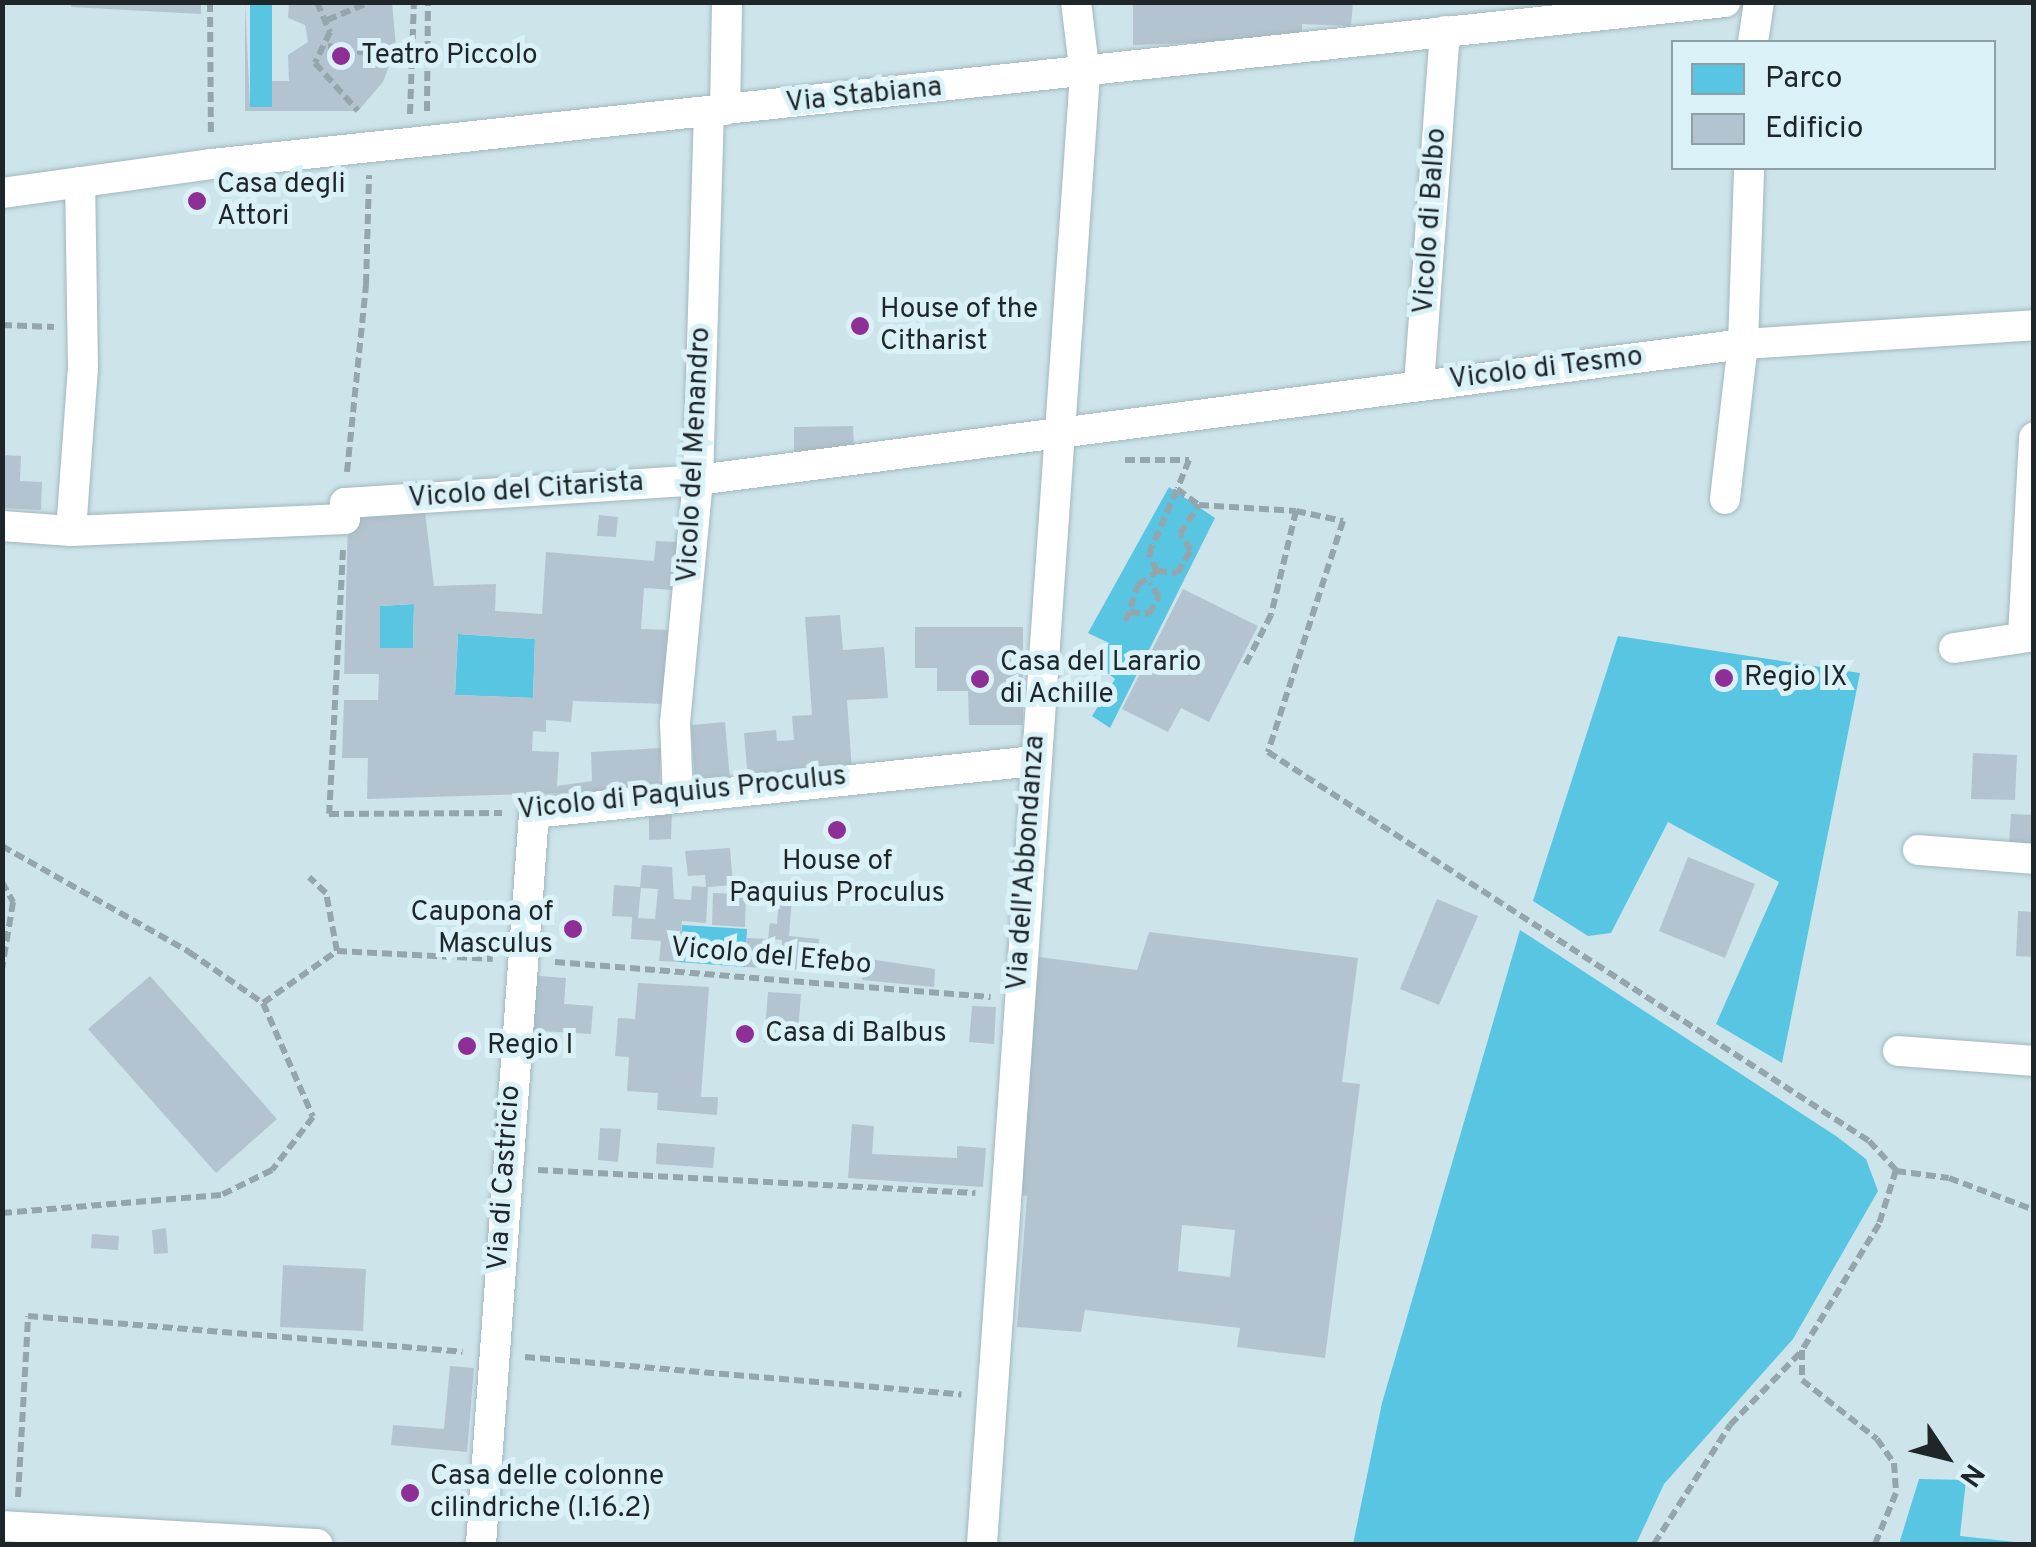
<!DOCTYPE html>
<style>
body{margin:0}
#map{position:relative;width:2036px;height:1547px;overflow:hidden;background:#cde4eb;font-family:Overpass,sans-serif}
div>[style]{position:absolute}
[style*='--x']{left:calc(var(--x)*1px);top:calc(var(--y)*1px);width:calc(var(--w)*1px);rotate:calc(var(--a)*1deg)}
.green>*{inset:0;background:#58c5e2}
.building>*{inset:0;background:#b3c4d0}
.path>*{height:6px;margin-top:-3px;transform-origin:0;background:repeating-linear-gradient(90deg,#94a6ac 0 10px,transparent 0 15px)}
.roads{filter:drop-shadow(0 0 2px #a2b7be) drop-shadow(0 0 2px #a2b7be)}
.pedestrian>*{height:30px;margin:-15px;padding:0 15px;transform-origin:15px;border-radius:15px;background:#fff}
.dots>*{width:28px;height:28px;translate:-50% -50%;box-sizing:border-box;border:5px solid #daf1f8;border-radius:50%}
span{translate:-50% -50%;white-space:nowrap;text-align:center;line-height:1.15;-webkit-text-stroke:10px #daf1f8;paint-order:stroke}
.poi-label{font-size:28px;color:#1e2629}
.left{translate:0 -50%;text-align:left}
.right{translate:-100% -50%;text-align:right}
.street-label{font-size:28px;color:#1e2629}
.frame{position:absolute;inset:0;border:5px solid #1e2629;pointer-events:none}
.legend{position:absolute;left:1671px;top:40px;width:325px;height:130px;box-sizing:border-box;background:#daf1f8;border:2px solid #8fa0a5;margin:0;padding:12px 18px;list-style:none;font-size:30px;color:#1e2629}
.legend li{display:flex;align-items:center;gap:20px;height:50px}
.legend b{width:50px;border:2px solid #8fa0a5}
.north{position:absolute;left:1896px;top:1407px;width:100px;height:100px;-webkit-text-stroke:8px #daf1f8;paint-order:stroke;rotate:125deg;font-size:28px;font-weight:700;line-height:40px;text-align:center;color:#1e2629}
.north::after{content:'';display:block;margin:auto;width:35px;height:45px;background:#1e2629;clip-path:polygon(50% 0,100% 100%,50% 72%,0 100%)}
</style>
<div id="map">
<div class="green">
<i style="clip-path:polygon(250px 3px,272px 3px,272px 107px,250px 107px)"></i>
<i style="clip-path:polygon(1169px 487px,1215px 518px,1110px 728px,1092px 716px,1115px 679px,1099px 666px,1109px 643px,1088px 633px)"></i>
<i style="clip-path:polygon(414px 604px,413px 648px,380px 648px,380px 606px)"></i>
<i style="clip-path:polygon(458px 634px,535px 639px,533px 698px,455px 695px)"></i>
<i style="clip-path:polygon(1618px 636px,1860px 673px,1782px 1063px,1716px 1024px,1779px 882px,1668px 822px,1611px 933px,1588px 936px,1533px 901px)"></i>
<i style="clip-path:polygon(682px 925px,747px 929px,745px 967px,679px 962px)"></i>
<i style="clip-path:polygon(1520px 930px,1836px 1136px,1866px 1159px,1878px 1191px,1793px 1339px,1664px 1484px,1636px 1544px,1353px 1544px,1382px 1403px)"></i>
<i style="clip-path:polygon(1919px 1479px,1966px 1480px,1960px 1536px,2033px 1544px,1899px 1544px)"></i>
</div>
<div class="building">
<i style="clip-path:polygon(72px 2px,201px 2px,201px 14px,71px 7px)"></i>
<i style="clip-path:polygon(245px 2px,250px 107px,272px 107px,272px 81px,289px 81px,288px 55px,308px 42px,305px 25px,288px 18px,289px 2px,392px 2px,396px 47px,383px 82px,358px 111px,245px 111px)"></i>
<i style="clip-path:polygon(1133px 2px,1353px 2px,1351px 26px,1302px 24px,1302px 39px,1133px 45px)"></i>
<i style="clip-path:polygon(853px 426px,854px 448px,794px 455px,794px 427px)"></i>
<i style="clip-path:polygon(2px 455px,21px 456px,20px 481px,42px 482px,41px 510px,2px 508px)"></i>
<i style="clip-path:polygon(evenodd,425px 512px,434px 586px,496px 584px,495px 611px,542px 614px,546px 552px,654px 561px,656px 541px,677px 542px,673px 590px,644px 588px,641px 629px,670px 630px,665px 704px,573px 701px,571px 722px,546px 720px,546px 732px,533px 731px,532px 751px,559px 752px,557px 786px,592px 781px,591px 752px,661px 748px,659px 790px,367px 799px,368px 758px,342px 758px,344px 700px,378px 700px,379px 674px,344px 674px,348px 519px,425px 512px,414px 604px,413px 648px,380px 648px,380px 606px,414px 604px,425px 512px,458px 634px,535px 639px,533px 698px,455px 695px,458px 634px)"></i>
<i style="clip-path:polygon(599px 515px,618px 517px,616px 537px,597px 536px)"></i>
<i style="clip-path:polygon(1183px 589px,1258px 626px,1209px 722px,1181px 708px,1168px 732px,1122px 709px)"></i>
<i style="clip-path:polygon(840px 615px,843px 650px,884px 647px,888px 698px,847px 700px,852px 771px,748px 779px,744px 733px,776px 730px,777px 741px,794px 740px,792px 716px,812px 715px,805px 617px)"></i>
<i style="clip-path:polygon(915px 627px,1023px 627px,1023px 725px,969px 725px,968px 691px,937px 691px,937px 668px,915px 668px)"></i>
<i style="clip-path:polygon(725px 722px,730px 780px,695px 783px,691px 725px)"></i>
<i style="clip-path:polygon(1973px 753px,2017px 755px,2015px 800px,1971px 799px)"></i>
<i style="clip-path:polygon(672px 810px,671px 839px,649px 840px,649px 813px)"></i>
<i style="clip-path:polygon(2011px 814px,2034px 815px,2034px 846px,2009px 845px)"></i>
<i style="clip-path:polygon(evenodd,730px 848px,733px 885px,708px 887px,706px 923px,682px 921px,679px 962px,659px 961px,661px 941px,631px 939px,632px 917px,612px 916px,614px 885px,640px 887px,642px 865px,672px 867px,674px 899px,691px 900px,692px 886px,706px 887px,705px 875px,688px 876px,685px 851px,730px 848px,641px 888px,658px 889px,655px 919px,638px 918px,641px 888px)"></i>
<i style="clip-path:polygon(1688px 857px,1755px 884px,1725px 958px,1659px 931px)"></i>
<i style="clip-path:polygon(768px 883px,793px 885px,789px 936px,819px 939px,818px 951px,849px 953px,847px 974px,781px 969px,782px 940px,768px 939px,766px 968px,745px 967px,747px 938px,768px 939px,770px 923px,777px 924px,779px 898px,767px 897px)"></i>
<i style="clip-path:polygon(713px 893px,746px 894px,745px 927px,712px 925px)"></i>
<i style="clip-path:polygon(1437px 899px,1478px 916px,1439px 1005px,1400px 989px)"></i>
<i style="clip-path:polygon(2018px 911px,2034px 912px,2034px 957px,2016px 956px)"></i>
<i style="clip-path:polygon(evenodd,1149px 932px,1358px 958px,1342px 1082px,1360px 1084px,1325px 1358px,1237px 1347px,1240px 1328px,1085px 1310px,1081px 1332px,1017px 1327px,1027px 1196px,1012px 1194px,1039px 957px,1137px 970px,1149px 932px,1182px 1225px,1235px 1230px,1230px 1277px,1178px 1271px,1182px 1225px)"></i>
<i style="clip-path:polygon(863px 958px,935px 969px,934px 987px,862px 980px)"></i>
<i style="clip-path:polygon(527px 975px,566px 978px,564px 1004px,593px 1006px,591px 1034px,523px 1030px)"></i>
<i style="clip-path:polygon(150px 976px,277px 1119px,216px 1173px,88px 1029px)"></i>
<i style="clip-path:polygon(638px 983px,709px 987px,701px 1097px,718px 1097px,717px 1115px,657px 1110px,658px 1093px,627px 1091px,629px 1057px,615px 1056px,618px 1018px,635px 1019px)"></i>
<i style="clip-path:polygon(768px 992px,801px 994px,797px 1045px,764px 1042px)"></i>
<i style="clip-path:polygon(972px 1006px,996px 1007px,994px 1044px,969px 1042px)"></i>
<i style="clip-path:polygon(852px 1124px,874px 1126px,872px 1154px,957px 1158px,957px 1146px,986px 1148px,983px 1187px,848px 1178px)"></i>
<i style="clip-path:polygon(600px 1128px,621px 1129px,618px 1162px,598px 1160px)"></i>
<i style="clip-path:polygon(657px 1143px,715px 1147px,713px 1168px,656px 1164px)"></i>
<i style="clip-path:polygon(166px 1228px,168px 1253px,154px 1254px,152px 1230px)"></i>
<i style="clip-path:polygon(92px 1234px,119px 1236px,118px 1250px,91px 1248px)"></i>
<i style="clip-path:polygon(283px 1265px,366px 1269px,363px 1331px,280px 1327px)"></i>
<i style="clip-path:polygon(450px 1366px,474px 1368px,467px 1452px,391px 1445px,393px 1425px,444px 1429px)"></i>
</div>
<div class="path">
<i style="--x:210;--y:2;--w:134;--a:89.6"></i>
<i style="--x:317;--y:2;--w:33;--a:67"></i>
<i style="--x:330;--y:32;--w:34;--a:116"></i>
<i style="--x:315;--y:63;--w:64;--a:48.1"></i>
<i style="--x:327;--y:20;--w:47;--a:-22.7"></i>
<i style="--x:328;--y:46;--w:67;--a:10.3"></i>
<i style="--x:427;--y:111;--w:109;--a:-89.5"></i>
<i style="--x:410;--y:114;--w:112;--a:-88"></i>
<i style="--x:2;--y:325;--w:52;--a:2.2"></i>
<i style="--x:1125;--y:460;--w:64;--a:0"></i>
<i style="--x:1189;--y:460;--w:31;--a:112"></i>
<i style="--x:1177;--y:489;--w:27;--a:36"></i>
<i style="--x:1199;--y:505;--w:97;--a:3.5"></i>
<i style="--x:1296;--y:511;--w:107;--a:103.5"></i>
<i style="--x:1271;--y:615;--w:59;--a:117.4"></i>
<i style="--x:347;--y:472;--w:189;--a:-84.2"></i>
<i style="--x:366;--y:284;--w:109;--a:-88.4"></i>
<i style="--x:1296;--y:511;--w:48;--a:12"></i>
<i style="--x:1343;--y:521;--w:243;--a:108"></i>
<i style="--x:1268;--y:752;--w:716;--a:32.91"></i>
<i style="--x:1869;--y:1141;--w:40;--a:47"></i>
<i style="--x:1896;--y:1170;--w:57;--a:107.5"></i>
<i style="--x:1879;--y:1224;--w:148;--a:121.4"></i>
<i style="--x:1802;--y:1350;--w:30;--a:90"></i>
<i style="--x:1802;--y:1380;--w:95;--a:38.2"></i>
<i style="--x:1877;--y:1439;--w:29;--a:55"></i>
<i style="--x:1894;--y:1463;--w:30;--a:86"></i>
<i style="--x:1896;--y:1493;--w:55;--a:112.4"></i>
<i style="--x:343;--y:550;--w:264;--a:93"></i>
<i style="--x:329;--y:814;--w:173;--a:-0.3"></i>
<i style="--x:1157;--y:571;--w:19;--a:-115"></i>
<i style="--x:1149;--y:554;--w:71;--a:-66.7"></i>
<i style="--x:1130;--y:612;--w:19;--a:6"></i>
<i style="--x:1149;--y:614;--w:20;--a:-60"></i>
<i style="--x:1159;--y:597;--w:17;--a:-121"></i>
<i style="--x:1126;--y:621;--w:38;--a:-72"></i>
<i style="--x:1138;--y:585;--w:24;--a:-36"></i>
<i style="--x:1157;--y:571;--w:20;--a:6"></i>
<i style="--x:1177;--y:573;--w:27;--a:-59"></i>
<i style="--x:1191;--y:550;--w:19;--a:-125"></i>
<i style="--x:1180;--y:534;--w:35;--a:-57"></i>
<i style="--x:2;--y:846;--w:215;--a:29.5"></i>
<i style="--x:189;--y:952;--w:90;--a:34.6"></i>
<i style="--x:263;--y:1003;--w:124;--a:66.3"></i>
<i style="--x:313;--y:1117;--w:67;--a:127.7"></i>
<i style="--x:272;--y:1170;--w:57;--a:153.9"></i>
<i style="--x:221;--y:1195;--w:220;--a:175.3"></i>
<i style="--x:2;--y:882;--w:23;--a:61"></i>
<i style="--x:13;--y:902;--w:68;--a:99.3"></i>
<i style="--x:337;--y:951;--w:156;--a:2.9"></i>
<i style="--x:555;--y:962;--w:437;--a:4.6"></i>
<i style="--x:263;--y:1003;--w:90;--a:-35.1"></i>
<i style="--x:337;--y:951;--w:59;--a:-100.7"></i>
<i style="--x:326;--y:893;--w:23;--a:-137"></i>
<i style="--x:538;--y:1170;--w:438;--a:3"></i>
<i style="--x:1896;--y:1171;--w:53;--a:7.5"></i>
<i style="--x:1949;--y:1178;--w:91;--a:20.6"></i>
<i style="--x:525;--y:1357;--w:438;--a:4.9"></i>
<i style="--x:18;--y:1497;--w:181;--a:-86.8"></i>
<i style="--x:28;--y:1316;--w:436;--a:4.7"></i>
<i style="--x:1654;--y:1544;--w:141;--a:-57.4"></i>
<i style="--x:1730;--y:1425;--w:102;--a:-45.8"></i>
</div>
<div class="roads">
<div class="pedestrian">
<i style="--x:1753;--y:42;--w:40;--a:-81.5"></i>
<i style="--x:725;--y:110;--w:108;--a:-88.9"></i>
<i style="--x:2;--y:193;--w:212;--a:-7.9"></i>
<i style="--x:212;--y:164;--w:1522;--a:-6.11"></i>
<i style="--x:1419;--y:385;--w:355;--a:-85.8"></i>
<i style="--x:1725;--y:499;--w:156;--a:-83.4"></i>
<i style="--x:1743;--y:344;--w:176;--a:-88"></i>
<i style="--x:2;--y:526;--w:69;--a:4.1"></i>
<i style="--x:71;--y:531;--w:274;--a:-2.5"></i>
<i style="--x:345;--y:519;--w:16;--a:-90"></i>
<i style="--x:345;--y:503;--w:354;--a:-3.7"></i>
<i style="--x:698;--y:480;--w:1054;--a:-7.41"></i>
<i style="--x:1743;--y:344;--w:292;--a:-3.7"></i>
<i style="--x:71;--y:531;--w:163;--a:-85.8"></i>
<i style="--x:83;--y:368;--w:186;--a:-90.9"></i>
<i style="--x:2023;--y:636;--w:199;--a:-86.8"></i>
<i style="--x:1954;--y:648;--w:81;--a:-8.5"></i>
<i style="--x:678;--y:797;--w:74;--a:-92.3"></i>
<i style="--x:675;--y:723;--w:244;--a:-84.6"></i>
<i style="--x:698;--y:480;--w:367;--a:-88.3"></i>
<i style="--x:1918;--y:850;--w:116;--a:4.4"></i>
<i style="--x:1898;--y:1051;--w:136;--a:4.2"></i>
<i style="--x:2;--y:1526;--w:316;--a:3.3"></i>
<i style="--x:481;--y:1544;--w:733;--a:-85.85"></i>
<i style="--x:534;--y:813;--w:504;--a:-5.93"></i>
<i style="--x:982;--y:1544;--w:1473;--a:-85.99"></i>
<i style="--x:1085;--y:75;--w:74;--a:-97"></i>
</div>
</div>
<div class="dots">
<i style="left:341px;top:56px;background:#8e2e97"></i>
<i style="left:197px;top:201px;background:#8e2e97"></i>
<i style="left:860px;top:326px;background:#8e2e97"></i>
<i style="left:1724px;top:678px;background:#8e2e97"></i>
<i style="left:980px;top:679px;background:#8e2e97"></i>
<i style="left:837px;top:830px;background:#8e2e97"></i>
<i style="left:573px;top:929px;background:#8e2e97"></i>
<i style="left:745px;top:1034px;background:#8e2e97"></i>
<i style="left:467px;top:1046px;background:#8e2e97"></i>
<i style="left:410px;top:1493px;background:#8e2e97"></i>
</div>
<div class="poi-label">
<span class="left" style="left:361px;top:56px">Teatro Piccolo</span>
<span class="left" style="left:217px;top:201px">Casa degli<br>Attori</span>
<span class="left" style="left:880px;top:326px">House of the<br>Citharist</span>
<span class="left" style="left:1000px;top:679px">Casa del Larario<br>di Achille</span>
<span class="left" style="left:1744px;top:678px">Regio IX</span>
<span style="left:837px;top:878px">House of<br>Paquius Proculus</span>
<span class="right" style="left:553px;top:929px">Caupona of<br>Masculus</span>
<span class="left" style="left:765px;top:1034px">Casa di Balbus</span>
<span class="left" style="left:487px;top:1046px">Regio I</span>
<span class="left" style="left:430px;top:1493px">Casa delle colonne<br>cilindriche (I.16.2)</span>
</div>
<div class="street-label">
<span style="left:864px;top:96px;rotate:-6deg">Via Stabiana</span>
<span style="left:1431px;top:221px;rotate:-86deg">Vicolo di Balbo</span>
<span style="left:1546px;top:369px;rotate:-7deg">Vicolo di Tesmo</span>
<span style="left:695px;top:455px;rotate:-87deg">Vicolo del Menandro</span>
<span style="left:526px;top:491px;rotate:-4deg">Vicolo del Citarista</span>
<span style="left:682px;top:794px;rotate:-6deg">Vicolo di Paquius Proculus</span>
<span style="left:1027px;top:863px;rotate:-86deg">Via dell'Abbondanza</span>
<span style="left:771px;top:957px;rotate:5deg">Vicolo del Efebo</span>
<span style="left:505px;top:1178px;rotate:-86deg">Via di Castricio</span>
</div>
<div class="frame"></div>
<ul class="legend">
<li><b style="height:28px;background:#58c5e2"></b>Parco</li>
<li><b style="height:28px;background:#b3c4d0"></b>Edificio</li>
</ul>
<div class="north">N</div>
</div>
